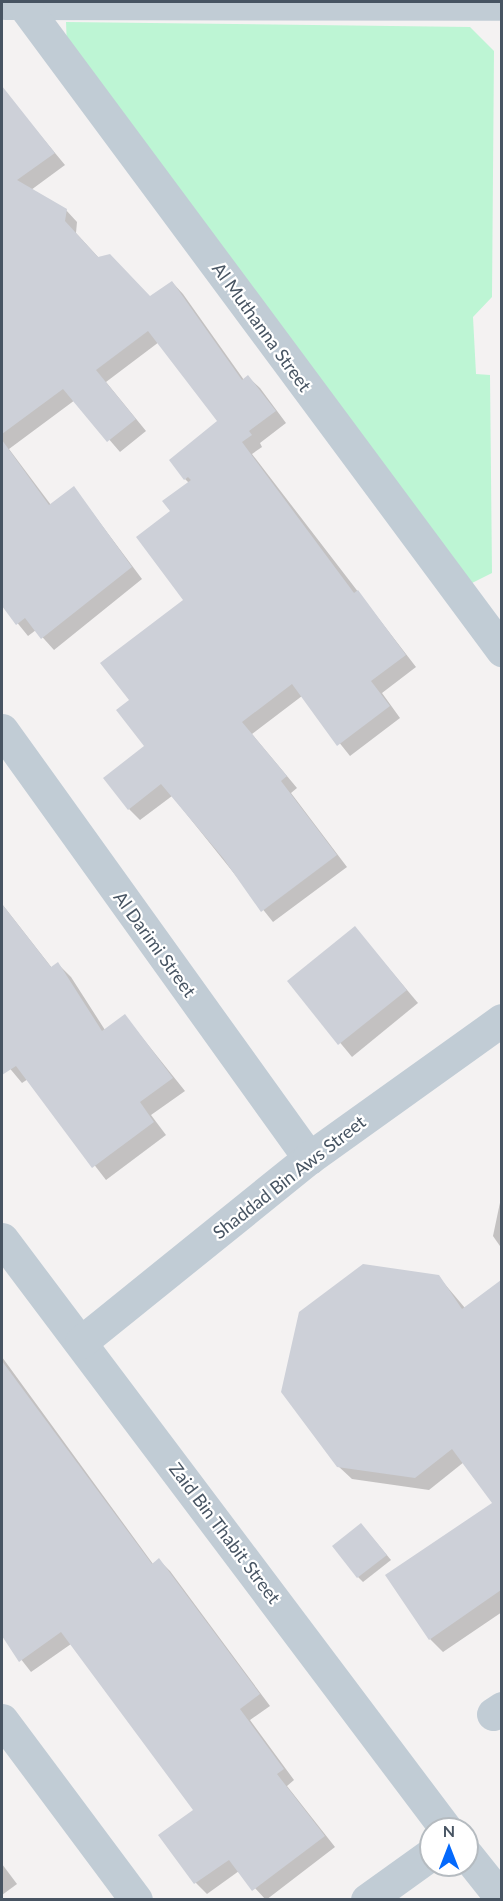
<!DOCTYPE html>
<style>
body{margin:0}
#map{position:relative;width:503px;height:1901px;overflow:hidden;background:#f4f2f2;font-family:Lato,sans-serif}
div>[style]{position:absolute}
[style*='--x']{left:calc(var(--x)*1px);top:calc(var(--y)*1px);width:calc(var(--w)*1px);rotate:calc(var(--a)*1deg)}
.green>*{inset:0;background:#bdf5d4}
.shadow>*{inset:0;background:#0003}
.building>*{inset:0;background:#cdd0d8}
.minor>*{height:33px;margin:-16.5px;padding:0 16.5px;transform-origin:16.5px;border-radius:16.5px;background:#c1ccd5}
span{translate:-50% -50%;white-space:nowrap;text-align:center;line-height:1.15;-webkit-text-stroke:4.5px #fff;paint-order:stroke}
.street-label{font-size:18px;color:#475462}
.frame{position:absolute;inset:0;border:3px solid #475462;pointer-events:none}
.north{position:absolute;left:419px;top:1817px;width:60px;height:60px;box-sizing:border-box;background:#fff;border:2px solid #b5bbc0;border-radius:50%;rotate:0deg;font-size:16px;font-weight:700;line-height:24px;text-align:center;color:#475462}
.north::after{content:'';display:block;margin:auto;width:21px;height:27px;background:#0469fc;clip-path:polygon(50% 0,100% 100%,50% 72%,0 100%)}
</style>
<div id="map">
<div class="green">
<i style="clip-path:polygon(66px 22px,470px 27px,494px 51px,492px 297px,473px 317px,476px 374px,490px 375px,492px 573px,466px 586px,67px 48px)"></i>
</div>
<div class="shadow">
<i style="clip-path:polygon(12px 101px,65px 165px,31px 190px,66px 210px,77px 222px,76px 233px,99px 258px,150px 298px,172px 282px,183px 294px,244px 380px,248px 377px,260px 388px,286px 423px,260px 443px,262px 447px,252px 454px,416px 667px,382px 693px,400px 718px,350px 756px,302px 696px,252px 734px,297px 788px,291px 793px,347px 867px,273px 922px,172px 796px,140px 820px,129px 809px,146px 747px,131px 700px,185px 600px,172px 511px,189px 483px,185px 479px,219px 421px,159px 342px,106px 382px,146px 431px,120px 452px,75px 400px,9px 449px,51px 505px,74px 488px,142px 579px,54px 650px,36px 630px,28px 636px,2px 604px,2px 109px)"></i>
<i style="clip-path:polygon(2px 904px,52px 968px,58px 964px,71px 977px,105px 1030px,125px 1016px,185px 1091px,151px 1115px,166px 1135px,106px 1180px,28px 1079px,22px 1083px,2px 1059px)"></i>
<i style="clip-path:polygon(355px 928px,418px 1003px,352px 1057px,289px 981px)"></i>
<i style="clip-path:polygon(502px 1193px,502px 1249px,493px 1236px)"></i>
<i style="clip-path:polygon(438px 1276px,465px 1308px,502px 1281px,502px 1612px,443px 1652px,430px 1639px,494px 1503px,464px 1462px,429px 1490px,352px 1479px,338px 1466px)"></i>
<i style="clip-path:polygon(2px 1357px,153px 1564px,159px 1560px,170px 1571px,270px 1706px,250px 1720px,294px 1780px,287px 1786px,335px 1847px,266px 1900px,239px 1871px,207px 1894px,196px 1883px,160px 1835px,195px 1810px,71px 1644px,31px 1672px,2px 1635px)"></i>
<i style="clip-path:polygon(366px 1530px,391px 1560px,363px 1582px,358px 1577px)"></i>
<i style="clip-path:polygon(2px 1864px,17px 1884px,2px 1895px)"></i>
</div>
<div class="building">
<i style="clip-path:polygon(2px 86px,55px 153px,17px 180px,67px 209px,65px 221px,98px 257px,110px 254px,150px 296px,172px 281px,242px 380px,248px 375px,276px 411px,249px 431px,252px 435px,242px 442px,354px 593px,358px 590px,406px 655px,371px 681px,390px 706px,337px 746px,292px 684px,242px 722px,287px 776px,281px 781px,337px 855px,261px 912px,223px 858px,161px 784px,128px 810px,103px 778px,144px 746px,116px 710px,129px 700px,100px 663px,183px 600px,136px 537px,170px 511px,162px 501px,191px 480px,188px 477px,184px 480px,169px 460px,217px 421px,148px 331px,96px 370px,136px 419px,107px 442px,63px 389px,2px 434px)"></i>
<i style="clip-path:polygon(2px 440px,49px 505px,74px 486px,132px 567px,41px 639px,25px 618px,16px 625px,2px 606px)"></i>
<i style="clip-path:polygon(2px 904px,51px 967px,58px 962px,102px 1031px,125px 1014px,173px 1078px,140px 1102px,154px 1122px,92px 1168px,16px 1066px,2px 1075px)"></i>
<i style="clip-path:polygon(355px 926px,407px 990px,338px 1045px,287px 981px)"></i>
<i style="clip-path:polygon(363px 1264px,439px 1275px,462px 1309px,501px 1280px,501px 1590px,429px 1640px,385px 1575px,492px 1503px,452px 1449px,415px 1478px,337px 1467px,281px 1392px,299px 1312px)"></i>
<i style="clip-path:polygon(2px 1361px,152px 1564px,159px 1558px,260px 1694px,240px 1709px,284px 1769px,277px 1774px,325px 1836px,252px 1891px,229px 1860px,194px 1884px,158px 1835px,193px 1810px,61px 1632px,19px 1662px,2px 1636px)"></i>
<i style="clip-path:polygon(361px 1523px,387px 1555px,357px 1578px,332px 1546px)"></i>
</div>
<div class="minor">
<i style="--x:5;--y:3;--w:497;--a:0.1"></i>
<i style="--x:22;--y:3;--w:806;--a:53.43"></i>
<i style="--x:2;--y:730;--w:527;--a:54.35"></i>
<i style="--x:2;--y:1239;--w:738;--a:53.04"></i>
<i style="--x:81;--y:1342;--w:293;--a:-38.9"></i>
<i style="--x:309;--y:1158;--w:237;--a:-35.6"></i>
<i style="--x:493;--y:1714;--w:11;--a:-34"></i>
<i style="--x:2;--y:1720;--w:224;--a:53.3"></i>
<i style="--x:467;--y:1855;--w:56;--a:51.5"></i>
<i style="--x:367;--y:1900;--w:79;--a:-35.7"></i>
</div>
<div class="street-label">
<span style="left:262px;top:327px;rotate:54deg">Al Muthanna Street</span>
<span style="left:155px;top:944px;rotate:54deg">Al Darimi Street</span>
<span style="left:289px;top:1177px;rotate:-38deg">Shaddad Bin Aws Street</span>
<span style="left:225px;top:1533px;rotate:53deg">Zaid Bin Thabit Street</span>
</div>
<div class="frame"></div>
<div class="north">N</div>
</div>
